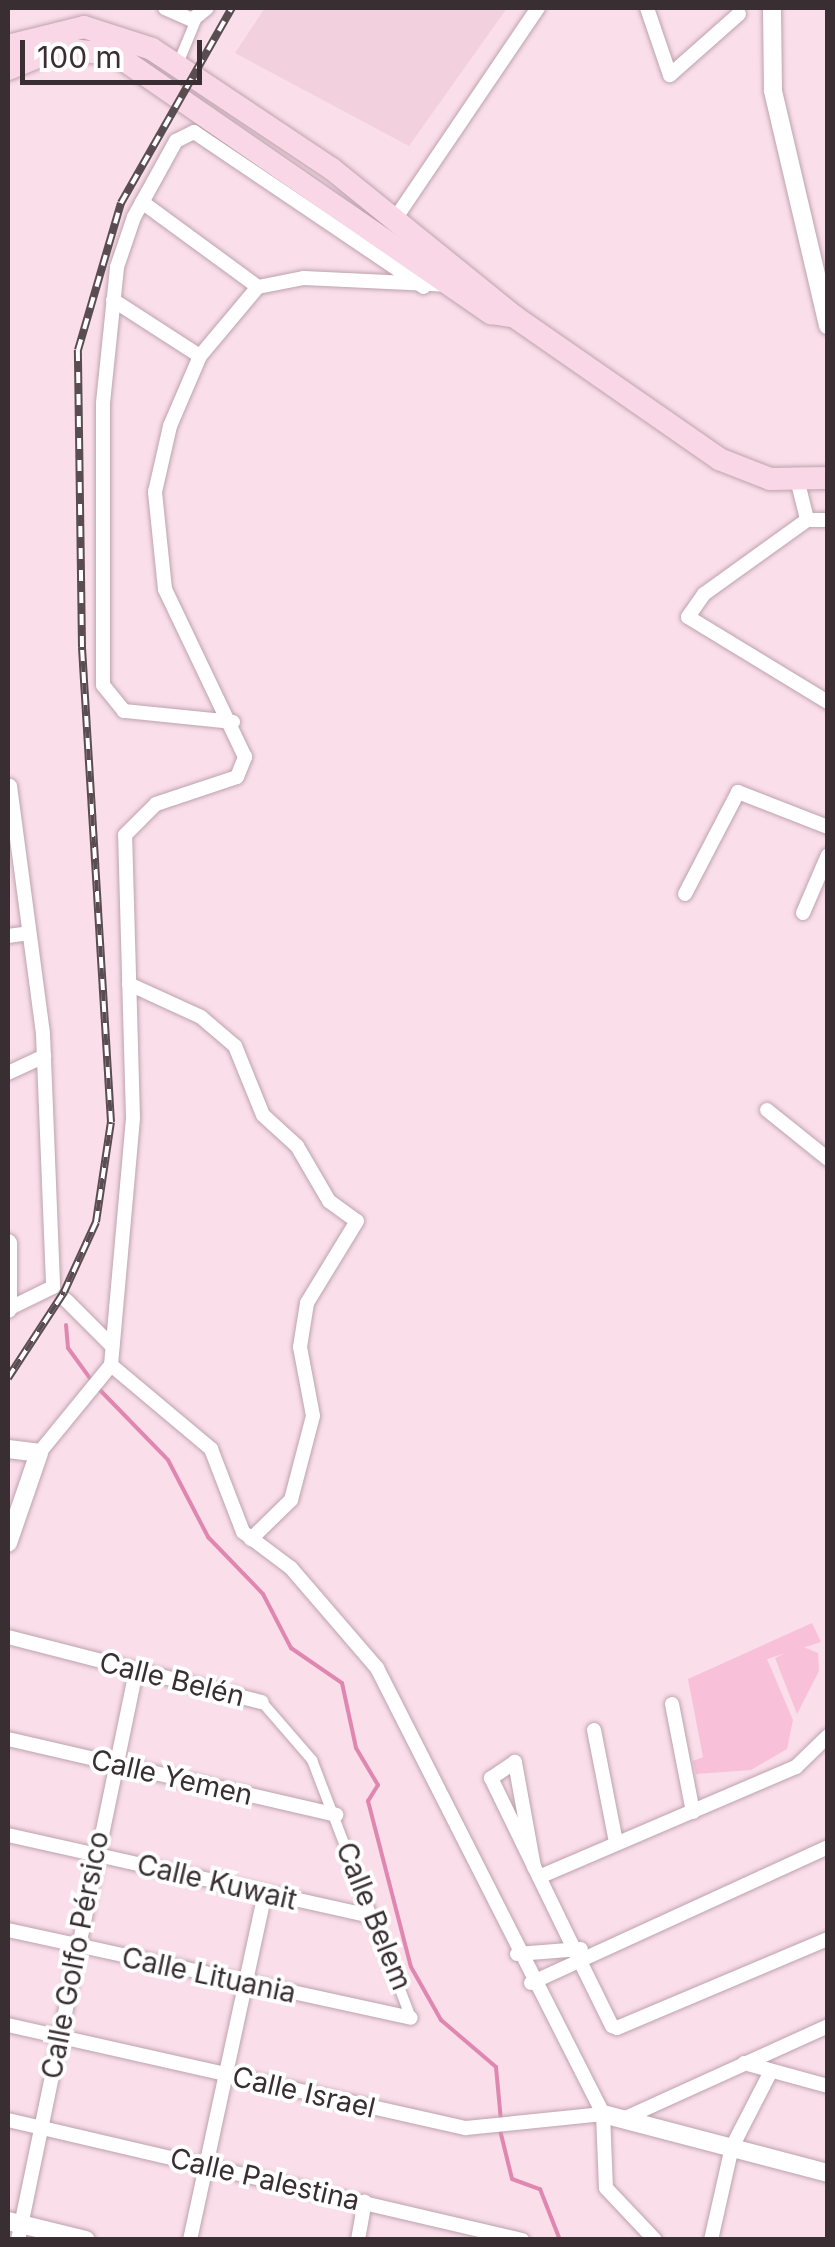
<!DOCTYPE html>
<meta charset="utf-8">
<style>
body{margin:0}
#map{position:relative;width:835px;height:2247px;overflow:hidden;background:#fadee9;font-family:Inter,sans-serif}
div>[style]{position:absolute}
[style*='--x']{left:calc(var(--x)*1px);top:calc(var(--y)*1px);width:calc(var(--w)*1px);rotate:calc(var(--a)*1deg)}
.built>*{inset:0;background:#f2d0de}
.green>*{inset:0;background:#f8c1d9}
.stream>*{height:4px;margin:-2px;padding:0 2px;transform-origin:2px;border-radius:2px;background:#e087b1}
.roads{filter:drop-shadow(0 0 2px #bda3ae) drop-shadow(0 0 2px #bda3ae)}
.pedestrian>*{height:10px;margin:-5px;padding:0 5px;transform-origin:5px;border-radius:5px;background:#fff}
.minor>*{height:14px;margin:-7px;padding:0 7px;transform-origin:7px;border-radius:7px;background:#fff}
.tertiary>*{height:18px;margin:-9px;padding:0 9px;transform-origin:9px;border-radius:9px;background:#fff}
.primary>*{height:22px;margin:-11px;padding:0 11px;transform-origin:11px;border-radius:11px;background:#fad7e7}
.rail>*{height:8px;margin-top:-4px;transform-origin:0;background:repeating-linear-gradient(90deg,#fff 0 11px,#5a4d52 0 22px);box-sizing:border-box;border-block:2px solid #5a4d52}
span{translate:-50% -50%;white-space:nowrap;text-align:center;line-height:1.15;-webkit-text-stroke:8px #fff;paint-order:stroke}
.street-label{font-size:28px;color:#392f33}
.frame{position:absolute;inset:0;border:10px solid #392f33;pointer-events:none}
.scale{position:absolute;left:20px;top:40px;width:182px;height:45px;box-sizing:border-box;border:5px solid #392f33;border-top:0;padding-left:12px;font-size:30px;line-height:35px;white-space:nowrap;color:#392f33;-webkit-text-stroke:8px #fff;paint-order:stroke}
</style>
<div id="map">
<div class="built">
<i style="clip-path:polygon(265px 8px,507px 8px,409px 146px,235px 53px)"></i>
</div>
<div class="green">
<i style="clip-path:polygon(812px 1623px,821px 1642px,767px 1659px,793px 1720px,787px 1749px,751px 1770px,696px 1774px,693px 1761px,703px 1757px,688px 1679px)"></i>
<i style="clip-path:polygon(801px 1646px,818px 1653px,819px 1671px,797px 1714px,775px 1658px)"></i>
</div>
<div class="stream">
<i style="--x:66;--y:1325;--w:23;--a:85"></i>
<i style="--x:68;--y:1348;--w:41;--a:54"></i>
<i style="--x:98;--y:1388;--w:100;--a:45.8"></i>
<i style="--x:168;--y:1460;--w:87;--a:62.5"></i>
<i style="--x:208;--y:1537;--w:79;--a:46"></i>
<i style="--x:263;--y:1594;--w:61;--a:62.6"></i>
<i style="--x:291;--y:1648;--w:62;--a:34.5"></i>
<i style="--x:342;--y:1683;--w:66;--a:77.8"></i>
<i style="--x:356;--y:1748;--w:43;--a:59.3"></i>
<i style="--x:378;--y:1785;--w:19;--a:122"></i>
<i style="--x:368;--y:1801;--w:171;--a:75.5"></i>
<i style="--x:411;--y:1967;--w:61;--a:60.5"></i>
<i style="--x:441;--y:2020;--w:72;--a:40.5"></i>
<i style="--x:496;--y:2067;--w:54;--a:84.7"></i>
<i style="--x:500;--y:2130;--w:50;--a:76.2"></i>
<i style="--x:512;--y:2179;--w:30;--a:20"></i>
<i style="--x:540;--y:2189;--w:55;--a:68.6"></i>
</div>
<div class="roads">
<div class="pedestrian">
<i style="--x:177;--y:66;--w:50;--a:-67.6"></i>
<i style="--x:262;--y:1702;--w:77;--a:49.2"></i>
<i style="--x:312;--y:1760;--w:276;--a:69"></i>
</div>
<div class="minor">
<i style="--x:165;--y:8;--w:30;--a:24"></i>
<i style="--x:192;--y:20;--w:19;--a:-39"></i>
<i style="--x:647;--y:8;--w:71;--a:71.1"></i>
<i style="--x:670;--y:75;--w:92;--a:-41.5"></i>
<i style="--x:142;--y:202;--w:144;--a:36.2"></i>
<i style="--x:395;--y:219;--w:255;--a:-55.9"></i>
<i style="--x:113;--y:300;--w:103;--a:32.8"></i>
<i style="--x:798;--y:483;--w:38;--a:76"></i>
<i style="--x:828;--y:520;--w:21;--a:180"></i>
<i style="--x:807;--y:520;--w:127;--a:144.3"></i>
<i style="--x:704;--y:594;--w:28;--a:125"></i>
<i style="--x:688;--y:617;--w:164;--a:31.3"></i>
<i style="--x:233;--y:722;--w:110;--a:-174.2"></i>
<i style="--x:124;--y:711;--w:33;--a:-129"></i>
<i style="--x:103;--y:685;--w:282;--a:-90"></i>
<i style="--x:103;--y:403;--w:137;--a:-84.1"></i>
<i style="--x:117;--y:267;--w:53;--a:-71.2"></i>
<i style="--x:134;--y:217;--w:87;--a:-61.1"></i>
<i style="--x:176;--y:141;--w:20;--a:-27"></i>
<i style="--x:194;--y:132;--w:277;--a:34"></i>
<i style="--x:10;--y:786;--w:250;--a:82.4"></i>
<i style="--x:43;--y:1034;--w:253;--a:87.7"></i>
<i style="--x:685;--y:894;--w:115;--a:-62.5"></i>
<i style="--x:738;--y:792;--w:97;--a:21.3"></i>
<i style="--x:803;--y:913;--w:63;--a:-66.7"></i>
<i style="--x:8;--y:936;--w:21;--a:-8"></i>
<i style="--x:129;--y:984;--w:79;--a:24.6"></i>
<i style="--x:201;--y:1017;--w:45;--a:40.5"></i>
<i style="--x:235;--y:1046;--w:74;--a:67.9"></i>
<i style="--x:263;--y:1115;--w:46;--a:42.4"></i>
<i style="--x:297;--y:1146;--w:64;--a:59.8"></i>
<i style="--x:329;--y:1201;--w:34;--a:36"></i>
<i style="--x:357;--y:1221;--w:96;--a:121.4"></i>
<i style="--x:307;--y:1303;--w:45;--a:99"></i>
<i style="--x:300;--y:1347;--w:70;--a:79.3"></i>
<i style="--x:313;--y:1416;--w:87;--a:104.7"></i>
<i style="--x:291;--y:1500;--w:56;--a:135.7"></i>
<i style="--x:8;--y:1073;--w:40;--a:-25"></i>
<i style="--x:767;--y:1110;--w:78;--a:38.8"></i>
<i style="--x:66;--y:1300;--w:64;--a:45"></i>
<i style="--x:8;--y:1309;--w:50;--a:-26.1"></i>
<i style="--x:111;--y:1365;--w:131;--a:40"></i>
<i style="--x:211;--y:1449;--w:89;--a:68.9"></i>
<i style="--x:243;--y:1532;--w:60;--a:36.9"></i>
<i style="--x:291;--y:1568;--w:132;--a:49.3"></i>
<i style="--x:377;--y:1668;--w:500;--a:63.1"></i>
<i style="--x:39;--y:1453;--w:114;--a:-50.7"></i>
<i style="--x:111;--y:1365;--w:248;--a:-84.9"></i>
<i style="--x:133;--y:1118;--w:283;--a:-91.6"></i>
<i style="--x:125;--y:835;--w:44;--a:-45"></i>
<i style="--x:156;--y:804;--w:85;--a:-18.4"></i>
<i style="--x:237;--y:777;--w:22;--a:-68"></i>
<i style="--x:245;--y:757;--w:186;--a:-115.5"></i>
<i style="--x:165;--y:589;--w:98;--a:-95.9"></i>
<i style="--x:155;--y:492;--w:68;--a:-77.2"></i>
<i style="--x:170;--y:426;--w:76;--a:-66.8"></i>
<i style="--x:200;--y:356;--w:90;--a:-50"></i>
<i style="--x:258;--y:287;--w:47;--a:-11.1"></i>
<i style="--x:304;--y:278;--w:147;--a:2.7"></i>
<i style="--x:8;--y:1637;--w:262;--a:14.4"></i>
<i style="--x:672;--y:1704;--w:110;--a:79"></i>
<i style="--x:594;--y:1730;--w:114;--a:78.9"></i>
<i style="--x:8;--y:1739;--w:337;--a:13"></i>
<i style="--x:8;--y:1835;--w:368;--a:12.6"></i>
<i style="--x:534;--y:1867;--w:107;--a:-100.3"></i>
<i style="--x:515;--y:1762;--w:29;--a:146"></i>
<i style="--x:491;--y:1778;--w:197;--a:64.1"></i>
<i style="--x:577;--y:1955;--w:79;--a:63.8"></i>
<i style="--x:612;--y:2026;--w:5;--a:22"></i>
<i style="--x:617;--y:2028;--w:229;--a:-22.9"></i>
<i style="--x:539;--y:1877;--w:280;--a:-23.2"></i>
<i style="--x:796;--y:1767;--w:45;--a:-44.1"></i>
<i style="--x:8;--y:1930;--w:412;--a:12.3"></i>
<i style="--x:517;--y:1954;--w:64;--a:-4.5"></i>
<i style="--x:531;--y:1983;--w:327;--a:-24.6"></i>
<i style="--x:8;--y:2025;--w:469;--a:12.7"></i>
<i style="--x:466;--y:2128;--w:138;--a:-5.8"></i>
<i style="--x:744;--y:2063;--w:87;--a:15.3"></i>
<i style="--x:603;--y:2114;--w:74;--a:87.7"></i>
<i style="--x:606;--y:2188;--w:71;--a:46.7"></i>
<i style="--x:623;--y:2119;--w:225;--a:-24.4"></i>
<i style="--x:8;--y:2120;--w:528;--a:13.14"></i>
<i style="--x:18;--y:2240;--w:581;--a:-78.28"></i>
<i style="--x:190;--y:2240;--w:355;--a:-77.8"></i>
<i style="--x:358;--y:2240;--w:39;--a:-80"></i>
<i style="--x:711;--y:2240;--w:95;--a:-77.3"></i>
<i style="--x:732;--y:2147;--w:85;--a:-62.8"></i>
</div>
<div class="tertiary">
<i style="--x:772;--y:8;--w:83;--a:89.3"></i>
<i style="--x:773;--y:91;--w:241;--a:76.8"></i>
<i style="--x:8;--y:1243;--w:66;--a:90"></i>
<i style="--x:8;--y:1449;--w:31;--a:7"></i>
<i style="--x:39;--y:1453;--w:95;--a:109"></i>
<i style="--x:603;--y:2114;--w:233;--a:14.7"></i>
<i style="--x:8;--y:2221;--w:80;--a:13.7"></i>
</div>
<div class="primary">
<i style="--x:8;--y:46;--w:78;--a:-14"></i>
<i style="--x:84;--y:27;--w:71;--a:17.9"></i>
<i style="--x:152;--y:49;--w:216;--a:33.7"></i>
<i style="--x:332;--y:169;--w:235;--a:39"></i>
<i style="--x:515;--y:317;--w:249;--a:34.8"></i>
<i style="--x:719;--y:459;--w:55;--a:21.4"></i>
<i style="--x:770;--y:479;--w:58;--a:-1"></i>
<i style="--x:8;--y:69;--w:53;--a:-22.2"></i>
<i style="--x:57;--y:49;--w:58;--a:4.9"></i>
<i style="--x:115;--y:54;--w:457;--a:34.6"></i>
<i style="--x:491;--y:313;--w:24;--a:9"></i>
</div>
</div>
<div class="rail">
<i style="--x:8;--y:1378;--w:103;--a:-56.9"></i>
<i style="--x:64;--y:1292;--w:77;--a:-65.4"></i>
<i style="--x:96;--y:1222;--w:101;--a:-81.5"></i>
<i style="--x:111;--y:1122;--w:476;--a:-93.5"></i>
<i style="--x:82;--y:647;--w:297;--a:-90.8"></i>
<i style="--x:78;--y:350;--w:153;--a:-73.7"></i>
<i style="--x:121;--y:203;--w:224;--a:-60.4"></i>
</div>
<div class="street-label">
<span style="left:172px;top:1679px;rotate:14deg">Calle Belén</span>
<span style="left:172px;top:1777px;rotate:13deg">Calle Yemen</span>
<span style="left:217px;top:1882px;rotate:13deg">Calle Kuwait</span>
<span style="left:374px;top:1916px;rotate:68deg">Calle Belem</span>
<span style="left:75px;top:1955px;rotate:-79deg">Calle Golfo Pérsico</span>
<span style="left:209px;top:1975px;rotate:12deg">Calle Lituania</span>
<span style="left:304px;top:2092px;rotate:13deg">Calle Israel</span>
<span style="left:265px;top:2179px;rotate:13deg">Calle Palestina</span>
</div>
<div class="frame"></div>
<div class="scale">100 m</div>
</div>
